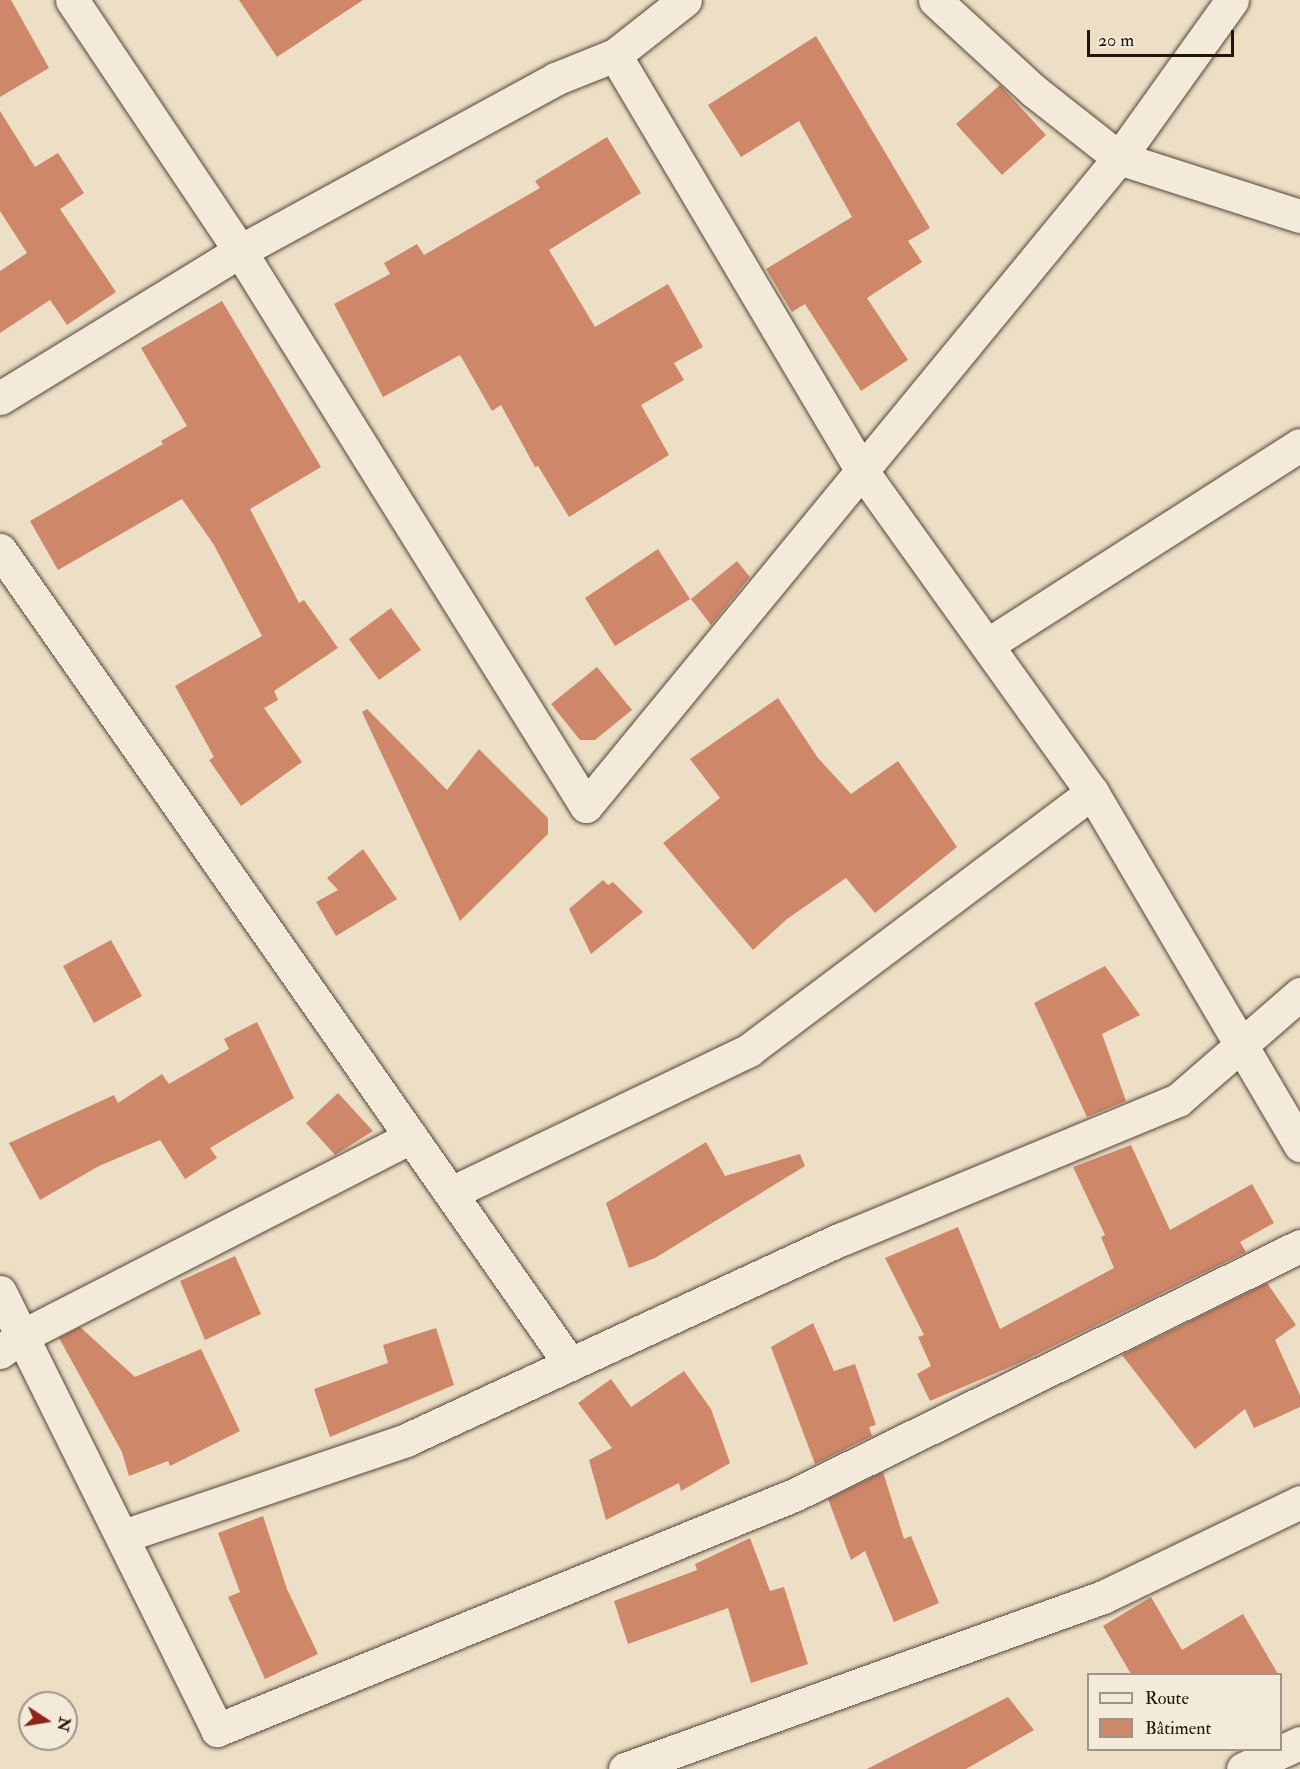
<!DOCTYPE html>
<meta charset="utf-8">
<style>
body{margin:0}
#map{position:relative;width:1300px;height:1769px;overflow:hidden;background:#eddfc5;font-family:"IM FELL Double Pica",serif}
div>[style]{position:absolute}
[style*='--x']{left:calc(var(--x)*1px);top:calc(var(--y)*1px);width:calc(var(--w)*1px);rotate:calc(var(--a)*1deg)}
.building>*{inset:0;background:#ce8769}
.roads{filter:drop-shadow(0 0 2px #55463a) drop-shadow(0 0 2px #55463a)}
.minor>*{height:33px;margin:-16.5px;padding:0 16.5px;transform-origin:16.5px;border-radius:16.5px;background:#f3ead9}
span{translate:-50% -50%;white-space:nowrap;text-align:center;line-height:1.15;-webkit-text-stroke:6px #f3ead9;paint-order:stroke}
.legend{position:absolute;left:1087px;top:1673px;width:195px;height:78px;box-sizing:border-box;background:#f3ead9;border:2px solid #9f9487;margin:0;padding:8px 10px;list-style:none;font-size:18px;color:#22130c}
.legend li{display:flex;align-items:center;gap:12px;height:30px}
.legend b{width:30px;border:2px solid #9f9487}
.north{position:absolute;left:18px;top:1691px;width:60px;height:60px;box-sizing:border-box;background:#f3ead9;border:2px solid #9f9487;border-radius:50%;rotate:102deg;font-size:16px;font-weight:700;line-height:24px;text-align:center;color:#22130c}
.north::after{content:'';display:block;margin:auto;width:21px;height:27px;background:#8f2418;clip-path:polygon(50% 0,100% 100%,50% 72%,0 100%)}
.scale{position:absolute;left:1087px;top:30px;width:147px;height:27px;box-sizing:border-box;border:3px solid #22130c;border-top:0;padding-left:8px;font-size:18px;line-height:21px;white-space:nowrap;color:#22130c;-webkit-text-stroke:4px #f3ead9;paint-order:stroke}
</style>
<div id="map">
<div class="building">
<i style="clip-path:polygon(0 0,11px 0,49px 68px,0 97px)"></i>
<i style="clip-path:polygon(239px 0,363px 0,277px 57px)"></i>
<i style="clip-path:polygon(816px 36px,930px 228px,908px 241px,922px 262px,867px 298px,908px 360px,861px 391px,805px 304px,792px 312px,766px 269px,852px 217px,799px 121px,741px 157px,708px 105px)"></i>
<i style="clip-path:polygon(1000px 85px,1046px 135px,1002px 175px,956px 124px)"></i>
<i style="clip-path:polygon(0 111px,35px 167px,58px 153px,84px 193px,60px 209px,116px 292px,67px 325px,50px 300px,0 333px,0 271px,27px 253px,0 211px)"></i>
<i style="clip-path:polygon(607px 137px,641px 193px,549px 250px,595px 327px,668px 284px,703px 347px,674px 363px,684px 380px,641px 405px,669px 455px,569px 517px,538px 466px,535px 467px,501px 405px,492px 411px,460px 355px,383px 397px,334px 304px,390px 274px,384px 263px,417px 244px,424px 255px,540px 188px,535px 181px)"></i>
<i style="clip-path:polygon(222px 301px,321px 467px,250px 509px,299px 603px,304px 600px,338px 648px,274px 691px,278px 700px,264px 708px,302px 762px,241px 806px,209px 760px,214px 757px,175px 686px,262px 636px,214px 545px,182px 499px,58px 570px,30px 521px,163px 444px,161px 441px,187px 426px,141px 348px)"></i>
<i style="clip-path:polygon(658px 549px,690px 599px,615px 646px,585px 598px)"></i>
<i style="clip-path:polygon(737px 561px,750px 577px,711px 625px,691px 599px)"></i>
<i style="clip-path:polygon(391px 608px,421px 650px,379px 680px,349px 639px)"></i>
<i style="clip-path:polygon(597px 667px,632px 710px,595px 740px,580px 740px,551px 704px)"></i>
<i style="clip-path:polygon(778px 698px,818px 758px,851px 794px,898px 761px,957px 847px,875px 913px,846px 878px,787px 919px,753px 950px,663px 843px,720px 798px,690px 759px)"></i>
<i style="clip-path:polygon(367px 709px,447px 790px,479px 749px,548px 818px,548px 834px,460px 921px,362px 712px)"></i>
<i style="clip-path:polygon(363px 849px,397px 899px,336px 936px,316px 902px,338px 890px,327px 878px)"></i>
<i style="clip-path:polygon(603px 880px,608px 885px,613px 882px,643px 912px,591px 954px,569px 909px)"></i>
<i style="clip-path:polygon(111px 940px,142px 996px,94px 1023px,63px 966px)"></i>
<i style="clip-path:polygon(1105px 966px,1140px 1015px,1102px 1034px,1126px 1101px,1087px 1117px,1034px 1003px)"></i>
<i style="clip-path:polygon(257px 1022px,294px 1098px,210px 1148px,217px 1158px,185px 1179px,160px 1140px,99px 1166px,40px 1200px,9px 1143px,114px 1095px,118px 1103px,162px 1074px,169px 1084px,229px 1049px,224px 1039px)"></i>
<i style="clip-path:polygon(338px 1093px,373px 1131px,335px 1155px,306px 1123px)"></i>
<i style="clip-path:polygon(706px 1142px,725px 1176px,800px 1154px,805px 1166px,655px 1258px,629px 1268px,606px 1203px)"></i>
<i style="clip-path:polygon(1131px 1145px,1170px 1230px,1252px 1184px,1274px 1223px,1240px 1242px,1246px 1252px,1017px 1364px,930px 1401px,917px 1374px,931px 1366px,918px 1337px,924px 1335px,885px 1258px,958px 1227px,1000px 1329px,1114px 1268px,1101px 1237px,1105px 1235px,1073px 1167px)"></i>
<i style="clip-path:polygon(235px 1256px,261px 1314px,205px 1340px,180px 1281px)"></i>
<i style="clip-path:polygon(1267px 1283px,1296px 1325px,1275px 1340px,1300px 1395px,1300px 1407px,1254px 1428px,1245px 1409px,1195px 1449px,1122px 1355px)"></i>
<i style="clip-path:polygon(813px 1323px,834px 1371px,855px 1364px,876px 1425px,869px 1427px,872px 1436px,815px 1464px,771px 1347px)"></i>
<i style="clip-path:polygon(80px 1327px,135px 1377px,201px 1349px,240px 1431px,170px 1466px,168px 1461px,129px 1476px,122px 1452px,59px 1338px)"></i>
<i style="clip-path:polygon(436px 1328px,454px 1385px,330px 1437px,314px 1389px,388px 1363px,383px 1345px)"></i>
<i style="clip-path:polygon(684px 1371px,711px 1409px,730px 1463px,681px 1491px,679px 1483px,606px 1520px,589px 1460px,612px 1448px,578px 1403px,611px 1379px,631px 1407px)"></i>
<i style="clip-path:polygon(883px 1472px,904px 1539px,911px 1536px,939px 1603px,894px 1622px,865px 1551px,851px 1560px,828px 1499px)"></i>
<i style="clip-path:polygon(263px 1516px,287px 1589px,318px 1654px,265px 1679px,228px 1597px,240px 1592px,218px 1533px)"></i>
<i style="clip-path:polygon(750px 1538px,770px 1591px,784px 1587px,808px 1664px,751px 1683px,728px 1608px,628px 1644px,614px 1601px,697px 1570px,695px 1564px)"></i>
<i style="clip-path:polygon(1151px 1597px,1182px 1650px,1243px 1614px,1278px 1674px,1131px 1674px,1103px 1626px)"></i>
<i style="clip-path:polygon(1008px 1697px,1034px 1730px,966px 1769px,867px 1769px)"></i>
</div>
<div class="roads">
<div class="minor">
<i style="--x:72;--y:0;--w:302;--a:56.2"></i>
<i style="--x:240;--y:251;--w:654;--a:58.06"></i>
<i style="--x:586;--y:806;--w:839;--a:-50.56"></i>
<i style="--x:1119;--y:158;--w:194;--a:-54.4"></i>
<i style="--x:935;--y:0;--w:134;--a:42.6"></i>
<i style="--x:1034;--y:91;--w:108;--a:38.2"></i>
<i style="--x:1119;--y:158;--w:190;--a:17.8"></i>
<i style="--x:615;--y:55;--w:484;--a:59.3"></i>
<i style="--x:862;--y:471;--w:395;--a:54.4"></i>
<i style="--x:1092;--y:792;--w:410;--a:59.5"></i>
<i style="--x:0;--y:398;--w:281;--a:-31.5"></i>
<i style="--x:240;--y:251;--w:359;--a:-28.6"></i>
<i style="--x:555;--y:79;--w:65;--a:-21.8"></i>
<i style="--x:615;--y:55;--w:89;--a:-38.2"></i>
<i style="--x:0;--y:550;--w:994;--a:55"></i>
<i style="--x:987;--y:645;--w:371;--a:-32.6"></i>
<i style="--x:451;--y:1193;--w:331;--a:-25.6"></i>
<i style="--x:749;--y:1050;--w:429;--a:-36.9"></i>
<i style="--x:0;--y:1292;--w:489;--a:63.6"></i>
<i style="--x:217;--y:1730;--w:623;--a:-22.16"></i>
<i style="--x:794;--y:1495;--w:564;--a:-26.2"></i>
<i style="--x:0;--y:1352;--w:27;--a:-36"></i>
<i style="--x:22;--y:1336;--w:437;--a:-27.1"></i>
<i style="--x:123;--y:1536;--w:299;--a:-18.7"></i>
<i style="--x:406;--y:1440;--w:480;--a:-24.8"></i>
<i style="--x:842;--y:1239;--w:364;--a:-22.5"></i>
<i style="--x:1178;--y:1100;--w:162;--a:-41"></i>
<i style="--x:625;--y:1769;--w:508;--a:-19.79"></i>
<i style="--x:1103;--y:1597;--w:219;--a:-25.7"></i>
<i style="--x:1243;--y:1769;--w:63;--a:-24.5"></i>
</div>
</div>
<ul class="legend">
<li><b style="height:8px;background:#f3ead9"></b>Route</li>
<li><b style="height:16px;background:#ce8769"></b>Bâtiment</li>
</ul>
<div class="north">N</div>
<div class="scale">20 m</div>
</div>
